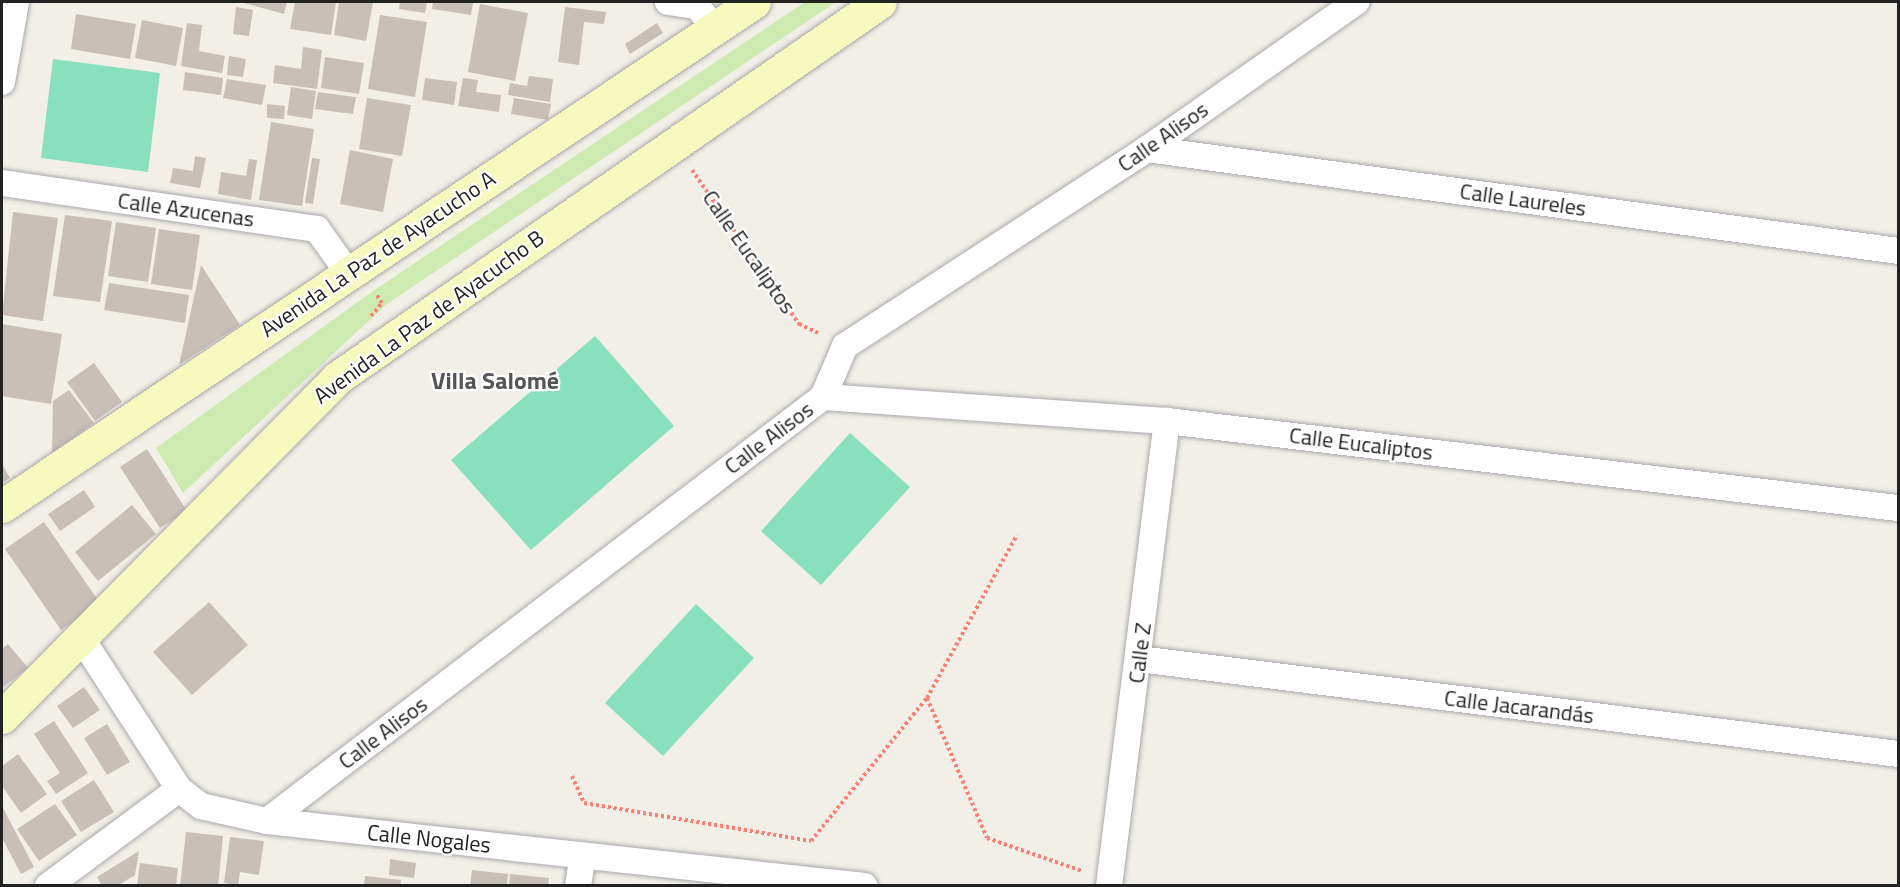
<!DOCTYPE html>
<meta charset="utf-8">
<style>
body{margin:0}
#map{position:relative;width:1900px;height:887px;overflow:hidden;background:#f2efe9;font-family:"Titillium Web",sans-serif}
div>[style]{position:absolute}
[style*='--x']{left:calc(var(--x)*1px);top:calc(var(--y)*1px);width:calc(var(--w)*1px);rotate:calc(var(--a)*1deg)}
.grass>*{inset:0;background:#cdebb0}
.pitch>*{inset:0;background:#88e0be}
.building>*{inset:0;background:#c7bfb8}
.path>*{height:4px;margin-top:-2px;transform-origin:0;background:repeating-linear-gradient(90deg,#fa8072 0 3px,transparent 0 6px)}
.roads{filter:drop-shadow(0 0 2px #a9a9a9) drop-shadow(0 0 2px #a9a9a9)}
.minor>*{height:26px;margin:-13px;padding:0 13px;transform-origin:13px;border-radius:13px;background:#fff}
.secondary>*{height:33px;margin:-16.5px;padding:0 16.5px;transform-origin:16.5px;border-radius:16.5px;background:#f7fabf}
span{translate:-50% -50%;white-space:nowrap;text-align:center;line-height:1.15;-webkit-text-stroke:4.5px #fff;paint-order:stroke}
.street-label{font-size:22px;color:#222}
.neighbourhood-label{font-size:24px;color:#555;font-weight:700}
.frame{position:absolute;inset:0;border:3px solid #222;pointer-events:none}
</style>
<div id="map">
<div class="grass">
<i style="clip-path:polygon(805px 2px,836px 2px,387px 304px,183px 493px,156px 448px,373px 291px)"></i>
</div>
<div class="pitch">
<i style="clip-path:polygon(53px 59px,160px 73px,148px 172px,41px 158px)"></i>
<i style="clip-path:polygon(595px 336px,674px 426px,531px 550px,451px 460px)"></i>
<i style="clip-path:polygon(850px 433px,910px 487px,821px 585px,761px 531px)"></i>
<i style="clip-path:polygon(696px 604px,754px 658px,663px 756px,605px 703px)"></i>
</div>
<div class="building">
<i style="clip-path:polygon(240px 2px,287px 2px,284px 14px)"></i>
<i style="clip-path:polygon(295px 2px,336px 2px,331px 35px,290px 29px)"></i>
<i style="clip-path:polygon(339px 2px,373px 2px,366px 41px,334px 35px)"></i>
<i style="clip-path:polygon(400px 2px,427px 2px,425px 13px,399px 9px)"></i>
<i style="clip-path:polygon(433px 2px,473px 2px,471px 15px,432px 9px)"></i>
<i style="clip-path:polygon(480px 4px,528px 13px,515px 81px,468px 72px)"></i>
<i style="clip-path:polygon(236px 7px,253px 10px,249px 36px,233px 34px)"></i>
<i style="clip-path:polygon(565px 7px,606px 12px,604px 24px,584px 22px,579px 65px,558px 62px)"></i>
<i style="clip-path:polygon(76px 14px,136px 24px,130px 59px,71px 49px)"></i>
<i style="clip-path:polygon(380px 15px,427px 22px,415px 97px,368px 89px)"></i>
<i style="clip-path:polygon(142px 20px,183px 28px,176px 66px,135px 58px)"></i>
<i style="clip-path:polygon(187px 23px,202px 25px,199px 51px,225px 56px,222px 73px,181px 66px)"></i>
<i style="clip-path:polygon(657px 23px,663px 33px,630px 54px,625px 44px)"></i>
<i style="clip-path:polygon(303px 47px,322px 50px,317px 89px,273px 83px,275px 65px,301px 69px)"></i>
<i style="clip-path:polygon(229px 56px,246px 59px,243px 77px,227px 75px)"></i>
<i style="clip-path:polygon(325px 57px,364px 63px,359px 94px,321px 88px)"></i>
<i style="clip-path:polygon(185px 72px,223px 78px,221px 95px,183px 90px)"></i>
<i style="clip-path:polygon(529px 76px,553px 79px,550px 102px,508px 95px,510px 83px,527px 86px)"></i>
<i style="clip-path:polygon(425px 78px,457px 82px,454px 105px,422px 100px)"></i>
<i style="clip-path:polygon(463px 78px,478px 80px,476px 92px,501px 95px,499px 112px,458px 106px)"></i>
<i style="clip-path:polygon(227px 79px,266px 85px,262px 105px,223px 98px)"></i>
<i style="clip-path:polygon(291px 87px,316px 91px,312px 119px,287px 115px)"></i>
<i style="clip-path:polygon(318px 92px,356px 97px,353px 114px,315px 109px)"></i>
<i style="clip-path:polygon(367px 98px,411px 105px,402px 156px,359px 149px)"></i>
<i style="clip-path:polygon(514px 98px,551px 104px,548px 120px,511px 114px)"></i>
<i style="clip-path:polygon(267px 104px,285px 106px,284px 119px,267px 118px)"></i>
<i style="clip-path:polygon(271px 122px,314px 129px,302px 206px,259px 200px)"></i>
<i style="clip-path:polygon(350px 150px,393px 159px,383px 212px,340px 204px)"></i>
<i style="clip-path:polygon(195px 156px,206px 158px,200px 188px,170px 183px,173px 168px,193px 171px)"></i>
<i style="clip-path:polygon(312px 158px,320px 159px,313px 204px,305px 203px)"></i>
<i style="clip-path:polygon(249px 159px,257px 160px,251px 200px,218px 194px,221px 172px,246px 176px)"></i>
<i style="clip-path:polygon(13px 212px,58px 218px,43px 321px,2px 315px)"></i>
<i style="clip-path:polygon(65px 215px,112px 221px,100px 302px,53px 296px)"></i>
<i style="clip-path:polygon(116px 222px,156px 228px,148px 282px,108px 276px)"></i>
<i style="clip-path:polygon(159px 229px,200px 235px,192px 290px,151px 284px)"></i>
<i style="clip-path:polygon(201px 265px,240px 325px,179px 365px)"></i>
<i style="clip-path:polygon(109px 283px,189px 295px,185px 323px,104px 310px)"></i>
<i style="clip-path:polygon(2px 324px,62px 334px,51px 404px,2px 396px)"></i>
<i style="clip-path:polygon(94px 363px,122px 402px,95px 421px,67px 382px)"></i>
<i style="clip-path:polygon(69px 390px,94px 423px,52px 453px,53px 401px)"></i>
<i style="clip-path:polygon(147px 449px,187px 511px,160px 528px,120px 467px)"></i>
<i style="clip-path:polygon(2px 464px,10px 478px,2px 483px)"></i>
<i style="clip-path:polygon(84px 490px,95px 507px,60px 531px,48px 514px)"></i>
<i style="clip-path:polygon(132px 505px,156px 534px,98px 581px,75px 552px)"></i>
<i style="clip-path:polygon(44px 522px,100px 603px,61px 630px,5px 549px)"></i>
<i style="clip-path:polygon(209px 602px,248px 645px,192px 695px,153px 652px)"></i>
<i style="clip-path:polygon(8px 644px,28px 668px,2px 688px,2px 649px)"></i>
<i style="clip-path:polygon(84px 687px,100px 710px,73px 728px,57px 706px)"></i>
<i style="clip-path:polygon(54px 721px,88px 773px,56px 794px,47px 781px,60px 773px,34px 734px)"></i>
<i style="clip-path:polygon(107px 724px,130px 762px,107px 775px,84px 738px)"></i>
<i style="clip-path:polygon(18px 754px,47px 794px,21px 813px,2px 786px,2px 766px)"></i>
<i style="clip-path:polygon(94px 780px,114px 812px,81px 832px,61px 801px)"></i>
<i style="clip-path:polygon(55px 804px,77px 835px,39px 861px,17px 829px)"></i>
<i style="clip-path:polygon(2px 806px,34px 867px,21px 874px,2px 838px)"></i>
<i style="clip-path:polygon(186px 832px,223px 836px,218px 886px,180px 886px)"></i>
<i style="clip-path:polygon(230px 837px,264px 841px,259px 875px,240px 872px,238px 886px,224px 883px)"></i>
<i style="clip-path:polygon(139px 851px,135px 875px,117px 886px,102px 886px,97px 877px)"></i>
<i style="clip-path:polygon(390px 859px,416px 863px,414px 878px,389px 875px)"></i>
<i style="clip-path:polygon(140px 863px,178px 868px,176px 886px,137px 886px)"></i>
<i style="clip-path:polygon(472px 870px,508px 874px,507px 886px,470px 886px)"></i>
<i style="clip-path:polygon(510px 874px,549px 878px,548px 886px,509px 886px)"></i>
<i style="clip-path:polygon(365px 876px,401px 880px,400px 886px,364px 886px)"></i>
</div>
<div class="path">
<i style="--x:692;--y:170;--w:188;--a:55.2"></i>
<i style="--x:799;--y:324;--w:23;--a:25"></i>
<i style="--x:371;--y:316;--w:17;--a:-50"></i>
<i style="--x:382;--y:303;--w:11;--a:-124"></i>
<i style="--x:927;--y:698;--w:152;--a:66.8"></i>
<i style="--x:987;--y:838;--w:101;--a:19.2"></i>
<i style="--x:572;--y:776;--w:30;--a:66"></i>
<i style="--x:584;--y:803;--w:230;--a:9.5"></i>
<i style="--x:811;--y:841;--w:184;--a:-51"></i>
<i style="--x:927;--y:698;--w:186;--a:-61.1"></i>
</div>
<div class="roads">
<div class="minor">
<i style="--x:668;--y:2;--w:29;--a:8"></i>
<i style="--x:697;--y:6;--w:28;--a:52"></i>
<i style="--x:2;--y:82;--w:81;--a:-80.1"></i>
<i style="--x:1147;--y:149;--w:758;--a:7.73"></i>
<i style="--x:2;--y:183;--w:318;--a:8.3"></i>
<i style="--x:317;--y:229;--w:55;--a:54.6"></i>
<i style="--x:823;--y:397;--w:345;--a:4"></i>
<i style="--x:1167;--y:421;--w:736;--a:6.79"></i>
<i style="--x:82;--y:639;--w:179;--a:57.1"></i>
<i style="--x:179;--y:789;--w:28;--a:38"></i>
<i style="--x:201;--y:806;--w:68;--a:12.8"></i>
<i style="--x:267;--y:821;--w:601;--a:6.21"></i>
<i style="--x:1139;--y:659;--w:765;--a:7.13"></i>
<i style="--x:267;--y:821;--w:699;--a:-37.33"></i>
<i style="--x:823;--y:397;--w:56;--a:-66.7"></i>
<i style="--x:845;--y:346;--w:361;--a:-33.1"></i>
<i style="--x:1147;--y:149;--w:256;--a:-35.1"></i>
<i style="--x:48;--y:886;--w:163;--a:-36.5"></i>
<i style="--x:578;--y:886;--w:30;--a:-81"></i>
<i style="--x:1109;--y:886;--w:469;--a:-82.9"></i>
</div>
<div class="secondary">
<i style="--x:2;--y:506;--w:905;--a:-33.83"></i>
<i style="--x:2;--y:717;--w:477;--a:-45.3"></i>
<i style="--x:337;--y:378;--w:660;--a:-34.7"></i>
</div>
</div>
<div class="street-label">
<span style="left:1163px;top:137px;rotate:-35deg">Calle Alisos</span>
<span style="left:1523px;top:200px;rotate:8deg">Calle Laureles</span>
<span style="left:186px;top:210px;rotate:8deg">Calle Azucenas</span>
<span style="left:749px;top:252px;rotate:55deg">Calle Eucaliptos</span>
<span style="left:378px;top:254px;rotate:-34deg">Avenida La Paz de Ayacucho A</span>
<span style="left:429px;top:317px;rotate:-36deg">Avenida La Paz de Ayacucho B</span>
<span style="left:769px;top:438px;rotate:-37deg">Calle Alisos</span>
<span style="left:1361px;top:444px;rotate:7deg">Calle Eucaliptos</span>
<span style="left:1140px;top:653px;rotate:-83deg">Calle Z</span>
<span style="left:1519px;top:707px;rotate:7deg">Calle Jacarandás</span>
<span style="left:383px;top:733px;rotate:-37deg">Calle Alisos</span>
<span style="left:429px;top:839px;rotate:6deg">Calle Nogales</span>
</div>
<div class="neighbourhood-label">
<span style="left:495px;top:381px">Villa Salomé</span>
</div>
<div class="frame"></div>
</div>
